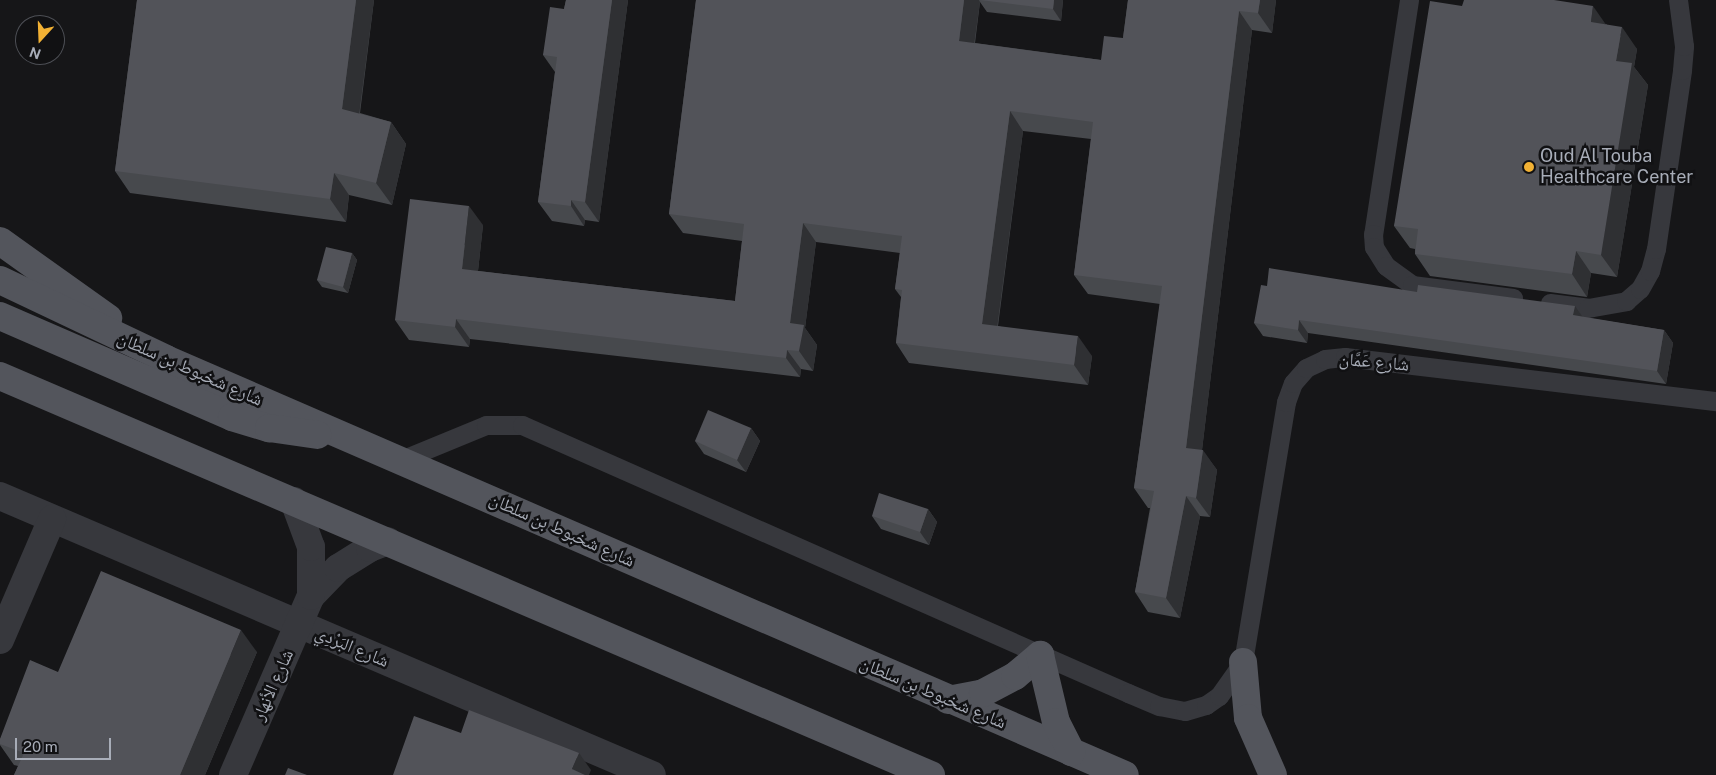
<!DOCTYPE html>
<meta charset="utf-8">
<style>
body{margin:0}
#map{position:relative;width:1716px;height:775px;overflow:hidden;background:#161618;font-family:"Public Sans","Noto Naskh Arabic",sans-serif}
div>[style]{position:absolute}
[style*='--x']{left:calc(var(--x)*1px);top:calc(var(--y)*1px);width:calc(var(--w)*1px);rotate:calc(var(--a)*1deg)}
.lane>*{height:19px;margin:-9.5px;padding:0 9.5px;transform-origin:9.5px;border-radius:9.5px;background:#37383d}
.street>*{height:28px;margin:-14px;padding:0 14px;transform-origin:14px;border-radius:14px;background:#37383d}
.primary>*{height:28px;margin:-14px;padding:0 14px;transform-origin:14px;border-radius:14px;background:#53555c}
.wall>*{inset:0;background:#47494d}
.shaded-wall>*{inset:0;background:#2f3033}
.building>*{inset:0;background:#525359}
.dots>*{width:14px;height:14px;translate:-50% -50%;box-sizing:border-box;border:2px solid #111113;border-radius:50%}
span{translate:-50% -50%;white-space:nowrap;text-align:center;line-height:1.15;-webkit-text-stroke:5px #111113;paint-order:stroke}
.poi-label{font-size:18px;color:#a8adb8}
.left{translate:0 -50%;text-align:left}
.street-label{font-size:18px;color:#a8adb8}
.north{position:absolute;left:15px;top:15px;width:50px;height:50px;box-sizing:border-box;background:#111113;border:1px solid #4d4f55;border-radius:50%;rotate:200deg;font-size:14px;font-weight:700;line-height:20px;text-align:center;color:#a8adb8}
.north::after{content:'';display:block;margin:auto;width:18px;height:22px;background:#f2b134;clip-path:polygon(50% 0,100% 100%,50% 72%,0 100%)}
.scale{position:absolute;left:15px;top:738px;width:96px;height:22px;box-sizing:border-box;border:2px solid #a8adb8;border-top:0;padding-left:6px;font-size:15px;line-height:18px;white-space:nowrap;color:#a8adb8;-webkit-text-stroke:4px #111113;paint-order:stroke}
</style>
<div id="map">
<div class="lane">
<i style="--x:1409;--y:0;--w:237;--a:98.7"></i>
<i style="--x:1373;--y:234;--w:13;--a:86"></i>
<i style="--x:1374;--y:247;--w:22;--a:58"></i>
<i style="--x:1386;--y:266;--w:32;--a:36"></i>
<i style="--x:1412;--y:285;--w:102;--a:7.3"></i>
<i style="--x:1550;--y:303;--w:38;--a:7"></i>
<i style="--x:1588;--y:308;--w:39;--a:-10"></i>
<i style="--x:1626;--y:301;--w:18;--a:-41"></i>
<i style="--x:1640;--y:289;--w:21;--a:-61"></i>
<i style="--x:1650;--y:271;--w:23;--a:-75"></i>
<i style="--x:1656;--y:249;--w:181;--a:-81.7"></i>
<i style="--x:1682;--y:70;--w:24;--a:-85"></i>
<i style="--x:1684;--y:46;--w:46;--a:-97.4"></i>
<i style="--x:401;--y:460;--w:92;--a:-22.4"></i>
<i style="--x:486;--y:425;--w:36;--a:0"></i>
<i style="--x:522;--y:425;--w:663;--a:23.86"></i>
<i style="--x:1128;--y:693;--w:34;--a:23"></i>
<i style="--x:1159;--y:706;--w:26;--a:11"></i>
<i style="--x:1185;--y:711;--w:22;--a:-16"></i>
<i style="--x:1206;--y:705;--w:16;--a:-35"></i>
<i style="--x:1219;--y:696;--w:42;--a:-54.8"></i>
<i style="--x:1243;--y:662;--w:264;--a:-80.6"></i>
<i style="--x:1286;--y:402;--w:20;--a:-70"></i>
<i style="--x:1293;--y:383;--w:20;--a:-49"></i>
<i style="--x:1306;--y:368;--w:21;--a:-25"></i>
<i style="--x:1325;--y:359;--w:20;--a:-6"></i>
<i style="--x:1345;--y:357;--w:374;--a:6.8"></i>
</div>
<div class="street">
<i style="--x:0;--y:496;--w:709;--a:23.17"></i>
<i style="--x:311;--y:596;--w:39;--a:-46"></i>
<i style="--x:338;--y:568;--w:38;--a:-32"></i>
<i style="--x:370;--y:548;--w:19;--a:-21"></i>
<i style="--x:0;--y:640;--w:132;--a:-66.7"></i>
<i style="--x:233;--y:775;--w:195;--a:-66.5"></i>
<i style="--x:311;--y:596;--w:49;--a:-90"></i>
<i style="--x:311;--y:547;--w:49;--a:-110.3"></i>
</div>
<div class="primary">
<i style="--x:0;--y:241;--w:133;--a:35.5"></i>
<i style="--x:0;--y:280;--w:184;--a:25.4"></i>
<i style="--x:166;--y:359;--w:1045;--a:23.45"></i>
<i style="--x:0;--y:316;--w:253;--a:23.5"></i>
<i style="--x:232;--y:417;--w:39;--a:17"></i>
<i style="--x:269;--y:428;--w:49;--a:8.1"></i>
<i style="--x:0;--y:376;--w:1013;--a:23.2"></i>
<i style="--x:1243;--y:662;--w:56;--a:84.9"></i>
<i style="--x:1248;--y:718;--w:62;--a:66.3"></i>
<i style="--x:948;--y:700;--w:36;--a:-11"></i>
<i style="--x:983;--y:693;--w:36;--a:-28"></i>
<i style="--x:1015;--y:676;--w:33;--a:-40"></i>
<i style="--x:1040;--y:655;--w:69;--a:76.6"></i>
<i style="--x:1056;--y:722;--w:34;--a:63"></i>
</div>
<div class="wall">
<i style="clip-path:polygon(137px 0,374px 0,360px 113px,391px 122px,406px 144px,392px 205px,349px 195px,346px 222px,130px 193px,115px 171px)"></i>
<i style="clip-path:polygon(566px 0,628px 0,599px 222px,585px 220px,584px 226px,552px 221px,538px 202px,555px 72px,543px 55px,564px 9px)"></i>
<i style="clip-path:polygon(696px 0,1063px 0,1061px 21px,987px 12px,980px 2px,975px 43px,1101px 60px,1123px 38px,1128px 0,1276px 0,1272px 33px,1252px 30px,1202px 450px,1217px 470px,1210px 517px,1200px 516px,1180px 618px,1148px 612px,1135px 592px,1150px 508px,1148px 508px,1134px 488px,1160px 304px,1088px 294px,1074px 275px,1091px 139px,1023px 131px,998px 326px,1092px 356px,1088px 385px,909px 363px,896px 343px,901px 297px,895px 289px,900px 253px,816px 242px,805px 328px,817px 345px,813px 371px,801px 369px,800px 377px,470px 339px,469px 347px,409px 340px,395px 320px,483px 225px,478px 271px,735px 301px,742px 241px,683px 233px,669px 214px)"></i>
<i style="clip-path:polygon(1462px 6px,1606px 24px,1637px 49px,1634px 67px,1648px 85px,1617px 277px,1591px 273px,1587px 297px,1430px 276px,1415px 254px,1415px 249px,1410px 248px,1394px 226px)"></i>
<i style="clip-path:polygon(352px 253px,357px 260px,348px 293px,322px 287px,317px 280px)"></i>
<i style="clip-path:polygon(1417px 292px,1582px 317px,1664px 330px,1673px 343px,1666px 384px,1308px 333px,1307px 343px,1263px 336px,1254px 323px)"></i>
<i style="clip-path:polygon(751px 428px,760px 441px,746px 472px,704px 454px,695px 441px)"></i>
<i style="clip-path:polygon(928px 509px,937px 522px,929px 545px,881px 529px,872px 516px)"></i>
<i style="clip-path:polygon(257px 652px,205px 775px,14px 775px,18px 766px,14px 765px,0 745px,0 739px,58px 672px)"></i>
</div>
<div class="shaded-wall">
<i style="clip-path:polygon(356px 0,374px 0,357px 131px,342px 109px)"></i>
<i style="clip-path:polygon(612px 0,628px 0,599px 222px,585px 202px)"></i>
<i style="clip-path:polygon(964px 0,981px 0,979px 0,980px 2px,972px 60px,959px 41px)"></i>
<i style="clip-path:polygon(1054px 0,1063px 0,1061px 21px,1053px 9px)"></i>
<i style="clip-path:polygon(1260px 0,1276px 0,1272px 33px,1258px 13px)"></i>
<i style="clip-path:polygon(1593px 6px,1609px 29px,1591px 22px)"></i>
<i style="clip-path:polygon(1239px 11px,1252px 30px,1200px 467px,1186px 448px)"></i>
<i style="clip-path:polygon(1622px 27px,1637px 49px,1634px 67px,1648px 85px,1617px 277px,1601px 255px,1616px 61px)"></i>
<i style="clip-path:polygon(1010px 111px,1023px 131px,995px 344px,982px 324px)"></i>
<i style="clip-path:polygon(391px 122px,406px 144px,392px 205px,376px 183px)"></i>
<i style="clip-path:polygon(334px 173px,349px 195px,346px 222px,330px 199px)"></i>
<i style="clip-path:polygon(571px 200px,585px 220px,584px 226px,571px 206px)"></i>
<i style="clip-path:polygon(469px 206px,483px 225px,476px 289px,462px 269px)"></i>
<i style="clip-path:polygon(803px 223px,816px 242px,805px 328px,817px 345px,813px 371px,799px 351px,790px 323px)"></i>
<i style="clip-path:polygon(1576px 251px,1591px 273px,1587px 297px,1572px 274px)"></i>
<i style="clip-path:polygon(352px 253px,357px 260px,348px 293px,343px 287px)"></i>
<i style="clip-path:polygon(1575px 306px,1584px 319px,1573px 315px)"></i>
<i style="clip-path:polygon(456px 319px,470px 339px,469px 347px,455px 327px)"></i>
<i style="clip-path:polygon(1299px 320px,1308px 333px,1307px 343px,1298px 330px)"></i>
<i style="clip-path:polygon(1664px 330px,1673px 343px,1666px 384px,1657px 371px)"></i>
<i style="clip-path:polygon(1078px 336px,1092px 356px,1088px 385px,1074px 365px)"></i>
<i style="clip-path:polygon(787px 350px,801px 369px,800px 377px,786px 358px)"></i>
<i style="clip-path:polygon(751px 428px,760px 441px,746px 472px,737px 460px)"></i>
<i style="clip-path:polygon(1203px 450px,1217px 470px,1210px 517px,1196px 498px)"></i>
<i style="clip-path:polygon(1186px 496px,1200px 516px,1180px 618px,1166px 598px)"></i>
<i style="clip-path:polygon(928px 509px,937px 522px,929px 545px,920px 532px)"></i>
<i style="clip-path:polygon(241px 630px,257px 652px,205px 775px,180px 775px)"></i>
<i style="clip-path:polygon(579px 753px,591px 770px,589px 775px,576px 775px,572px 769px)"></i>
</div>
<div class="building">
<i style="clip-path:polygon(137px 0,356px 0,342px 109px,391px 122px,376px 183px,334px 173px,330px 199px,115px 171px)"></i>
<i style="clip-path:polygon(566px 0,612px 0,585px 202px,571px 200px,571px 206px,538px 202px,557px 57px,543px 55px,550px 7px,564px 9px)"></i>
<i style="clip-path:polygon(696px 0,964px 0,959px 41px,1101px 60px,1104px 36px,1123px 38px,1128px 0,1260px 0,1258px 13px,1239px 11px,1186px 448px,1203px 450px,1196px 498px,1186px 496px,1166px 598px,1135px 592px,1154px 491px,1134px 488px,1162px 286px,1074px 275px,1093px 122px,1010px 111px,982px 324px,1078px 336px,1074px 365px,896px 343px,902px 290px,895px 289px,902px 236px,803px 223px,790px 323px,804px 325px,799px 351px,787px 350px,786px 358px,456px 319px,455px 327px,395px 320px,410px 199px,469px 206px,462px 269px,735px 301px,744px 224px,669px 214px)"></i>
<i style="clip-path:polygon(980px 0,1054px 0,1053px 9px)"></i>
<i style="clip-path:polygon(1464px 0,1554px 0,1593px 6px,1591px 22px,1622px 27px,1616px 61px,1632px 63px,1601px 255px,1576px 251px,1572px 274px,1415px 254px,1418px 229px,1394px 226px,1430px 1px,1462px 6px)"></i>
<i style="clip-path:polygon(326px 247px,352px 253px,343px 287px,317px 280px)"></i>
<i style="clip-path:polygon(1269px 268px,1417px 292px,1418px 285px,1575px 306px,1573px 315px,1664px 330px,1657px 371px,1299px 320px,1298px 330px,1254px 323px,1261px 285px,1267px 286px)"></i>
<i style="clip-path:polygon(708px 410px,751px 428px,737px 460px,695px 441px)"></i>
<i style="clip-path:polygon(879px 493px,928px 509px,920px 532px,872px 516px)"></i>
<i style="clip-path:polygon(101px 571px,241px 630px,180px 775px,14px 775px,24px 753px,0 744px,0 739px,30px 660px,58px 672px)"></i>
<i style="clip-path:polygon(469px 710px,579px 753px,572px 769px,585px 775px,393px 775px,414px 716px,461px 733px)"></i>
<i style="clip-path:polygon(288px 768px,307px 775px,285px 775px)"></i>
</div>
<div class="dots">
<i style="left:1529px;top:167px;background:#f2b134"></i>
</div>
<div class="poi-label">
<span class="left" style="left:1540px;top:167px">Oud Al Touba<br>Healthcare Center</span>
</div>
<div class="street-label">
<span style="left:1374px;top:362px;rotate:5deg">شارع عَمَّان</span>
<span style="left:190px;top:369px;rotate:24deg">شارع شخبوط بن سلطان</span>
<span style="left:562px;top:530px;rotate:24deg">شارع شخبوط بن سلطان</span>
<span style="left:352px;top:647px;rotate:23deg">شارع البَرْدِي</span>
<span style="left:273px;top:685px;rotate:-66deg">شارع الأنهار</span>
<span style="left:933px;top:693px;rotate:23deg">شارع شخبوط بن سلطان</span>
</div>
<div class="north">N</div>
<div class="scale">20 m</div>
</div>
